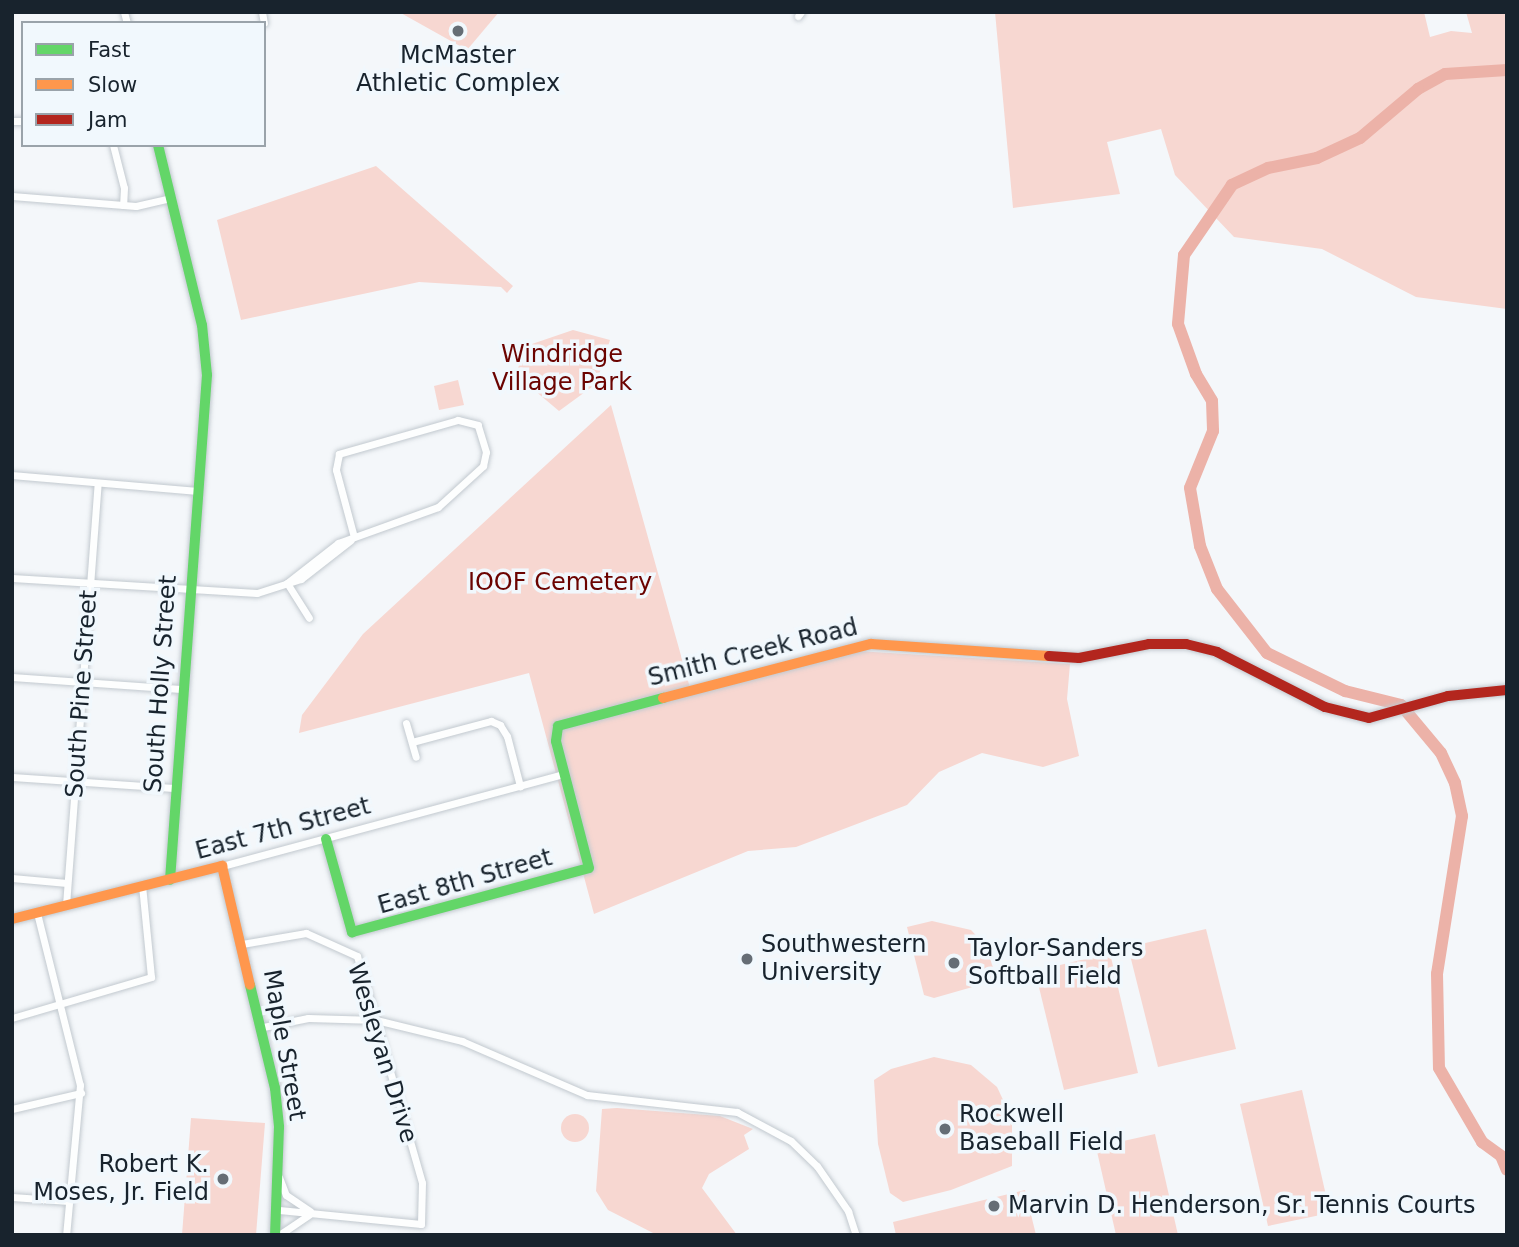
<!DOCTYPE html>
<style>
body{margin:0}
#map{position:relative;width:1519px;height:1247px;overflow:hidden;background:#f4f7fa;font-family:"DejaVu Sans",sans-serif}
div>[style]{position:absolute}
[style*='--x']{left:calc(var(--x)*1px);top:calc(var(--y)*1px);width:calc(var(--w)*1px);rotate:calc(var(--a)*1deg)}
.green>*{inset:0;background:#f7d7d1}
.round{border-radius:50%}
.river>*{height:12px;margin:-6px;padding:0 6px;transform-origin:6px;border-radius:6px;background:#ecb2a8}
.roads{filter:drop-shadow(0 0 2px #c2c9cf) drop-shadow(0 0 2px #c2c9cf)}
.street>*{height:7px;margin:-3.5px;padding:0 3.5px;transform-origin:3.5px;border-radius:3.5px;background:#fdfefe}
.fast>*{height:10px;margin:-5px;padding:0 5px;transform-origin:5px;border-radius:5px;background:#63d668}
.slow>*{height:10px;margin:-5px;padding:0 5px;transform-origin:5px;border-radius:5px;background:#ff974d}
.jam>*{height:10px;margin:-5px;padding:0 5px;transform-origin:5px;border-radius:5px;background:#b3261e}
.dots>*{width:19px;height:19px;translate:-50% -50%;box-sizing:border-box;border:4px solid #f1f8fd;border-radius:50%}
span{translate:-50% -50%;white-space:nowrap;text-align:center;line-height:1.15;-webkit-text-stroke:7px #f1f8fd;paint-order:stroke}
.poi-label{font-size:24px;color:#18232d}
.left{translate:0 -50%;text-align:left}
.right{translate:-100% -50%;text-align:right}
.park-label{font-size:24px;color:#6b0300}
.street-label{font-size:24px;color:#18232d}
.frame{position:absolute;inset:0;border:14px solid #18232d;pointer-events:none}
.legend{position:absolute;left:21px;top:21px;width:245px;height:126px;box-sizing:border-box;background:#f1f8fd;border:2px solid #9aa3aa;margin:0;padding:9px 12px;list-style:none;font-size:21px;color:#18232d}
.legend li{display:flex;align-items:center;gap:14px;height:35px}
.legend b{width:35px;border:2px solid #9aa3aa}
</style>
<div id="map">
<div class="green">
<i style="clip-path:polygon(399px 12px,499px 12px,467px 50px)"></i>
<i style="clip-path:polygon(995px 12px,1424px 12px,1430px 37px,1451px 31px,1472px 33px,1466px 12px,1507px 12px,1507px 309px,1416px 297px,1322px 249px,1234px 237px,1175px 175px,1161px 129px,1107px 142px,1120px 194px,1013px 208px)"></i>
<i style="clip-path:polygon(376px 166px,513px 286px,507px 293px,501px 287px,419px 282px,241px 320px,217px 220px)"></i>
<i style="clip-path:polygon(573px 330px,610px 340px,596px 384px,559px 411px,515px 374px,529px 345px)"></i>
<i style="clip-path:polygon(458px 380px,464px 405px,439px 410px,434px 386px)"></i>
<i style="clip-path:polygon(611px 405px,692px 695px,857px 651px,1070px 664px,1067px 699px,1079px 756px,1043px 767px,982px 753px,939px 772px,907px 805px,796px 847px,748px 851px,594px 914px,529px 673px,299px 733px,302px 715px,363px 634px)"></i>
<i style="clip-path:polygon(932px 921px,971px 930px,986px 946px,997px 980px,934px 998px,924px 995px,907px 927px)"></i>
<i style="clip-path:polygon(1206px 929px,1236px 1049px,1158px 1067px,1128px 947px)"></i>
<i style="clip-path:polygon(1110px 953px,1138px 1073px,1064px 1090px,1035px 971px)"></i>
<i style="clip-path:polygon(934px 1057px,971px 1065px,997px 1087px,1012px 1119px,1012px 1166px,951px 1190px,903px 1202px,890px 1193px,878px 1144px,874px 1080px,891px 1069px)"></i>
<i style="clip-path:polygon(1302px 1090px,1330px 1213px,1268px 1226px,1240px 1104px)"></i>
<i style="clip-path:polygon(617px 1108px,720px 1116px,753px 1129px,744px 1135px,749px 1149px,709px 1174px,702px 1188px,737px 1235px,657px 1235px,608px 1210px,596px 1191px,602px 1109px)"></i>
<i class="round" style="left:561px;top:1114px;width:28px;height:28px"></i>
<i style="clip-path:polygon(191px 1118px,265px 1123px,256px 1235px,182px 1235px)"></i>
<i style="clip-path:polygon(1155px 1134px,1178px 1235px,1116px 1235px,1096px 1147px)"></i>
<i style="clip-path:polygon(1025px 1190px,1036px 1235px,896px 1235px,893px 1222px)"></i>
</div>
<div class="river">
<i style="--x:1507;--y:70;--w:62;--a:176.3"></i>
<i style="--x:1445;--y:74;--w:31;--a:151"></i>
<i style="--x:1418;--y:89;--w:76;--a:139.8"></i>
<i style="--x:1360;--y:138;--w:47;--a:155.1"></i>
<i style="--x:1317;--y:158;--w:50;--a:168.5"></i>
<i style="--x:1268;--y:168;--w:40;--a:155"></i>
<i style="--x:1232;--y:185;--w:85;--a:124.4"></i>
<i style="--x:1184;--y:255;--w:69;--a:95"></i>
<i style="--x:1178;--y:324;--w:53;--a:70.2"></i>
<i style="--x:1196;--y:374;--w:31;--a:59"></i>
<i style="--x:1212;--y:401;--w:30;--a:88"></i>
<i style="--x:1213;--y:431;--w:61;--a:112"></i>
<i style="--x:1190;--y:488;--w:59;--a:80.2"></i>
<i style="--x:1200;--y:546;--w:46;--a:68.4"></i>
<i style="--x:1217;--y:589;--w:81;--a:52"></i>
<i style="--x:1267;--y:653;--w:87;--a:26"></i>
<i style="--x:1345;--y:691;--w:58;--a:14"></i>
<i style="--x:1401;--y:705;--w:62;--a:50.2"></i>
<i style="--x:1441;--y:753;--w:33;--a:65"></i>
<i style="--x:1455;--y:783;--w:34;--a:78"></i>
<i style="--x:1462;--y:816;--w:160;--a:99"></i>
<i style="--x:1437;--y:974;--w:94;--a:88.8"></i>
<i style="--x:1439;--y:1068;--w:86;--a:59.8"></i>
<i style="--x:1482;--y:1142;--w:24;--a:36"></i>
<i style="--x:1501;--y:1156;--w:15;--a:67"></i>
</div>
<div class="roads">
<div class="street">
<i style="--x:124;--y:12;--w:11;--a:75"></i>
<i style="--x:262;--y:12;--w:11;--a:80"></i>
<i style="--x:798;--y:16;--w:5;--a:-53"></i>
<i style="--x:12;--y:121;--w:11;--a:0"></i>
<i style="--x:113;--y:145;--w:44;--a:75.7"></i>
<i style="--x:124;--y:188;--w:17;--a:93"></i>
<i style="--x:12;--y:196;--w:124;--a:4.6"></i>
<i style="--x:136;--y:206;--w:35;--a:-13"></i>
<i style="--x:12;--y:475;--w:186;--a:4.9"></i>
<i style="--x:12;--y:578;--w:245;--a:3.5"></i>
<i style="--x:257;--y:593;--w:46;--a:-17.7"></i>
<i style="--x:301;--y:579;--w:63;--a:-38"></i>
<i style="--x:287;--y:583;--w:65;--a:-38.1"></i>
<i style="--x:338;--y:543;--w:106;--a:-19.8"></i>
<i style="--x:438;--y:507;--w:61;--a:-42.3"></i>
<i style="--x:483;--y:466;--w:14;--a:-78"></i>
<i style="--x:486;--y:452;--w:28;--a:-107"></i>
<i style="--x:478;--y:425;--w:21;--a:-166"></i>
<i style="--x:458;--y:420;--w:124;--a:164.1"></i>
<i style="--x:339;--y:454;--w:16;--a:101"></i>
<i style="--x:336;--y:470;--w:69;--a:75"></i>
<i style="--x:287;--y:583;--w:41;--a:57.8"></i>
<i style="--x:12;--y:677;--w:169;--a:4.1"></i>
<i style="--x:406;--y:723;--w:35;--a:74"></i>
<i style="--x:412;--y:742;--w:82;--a:-14.9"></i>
<i style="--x:491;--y:721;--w:10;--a:24"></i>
<i style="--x:500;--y:725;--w:13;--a:58"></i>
<i style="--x:507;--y:736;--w:52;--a:75.4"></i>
<i style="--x:12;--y:777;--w:162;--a:3.9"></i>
<i style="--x:222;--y:866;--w:353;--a:-15.1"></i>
<i style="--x:12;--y:878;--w:55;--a:5.2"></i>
<i style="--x:66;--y:905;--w:423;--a:-85.7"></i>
<i style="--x:37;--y:913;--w:177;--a:76"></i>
<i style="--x:80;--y:1085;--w:151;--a:95.3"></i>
<i style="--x:242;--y:944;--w:65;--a:-9.8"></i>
<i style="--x:306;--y:933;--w:56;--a:24.3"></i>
<i style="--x:357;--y:956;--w:236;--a:74"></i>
<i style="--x:422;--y:1183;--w:41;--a:91.4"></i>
<i style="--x:421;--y:1224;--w:145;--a:-174.4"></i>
<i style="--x:12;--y:1018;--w:145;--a:-16.4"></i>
<i style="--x:151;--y:977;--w:91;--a:-95.6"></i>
<i style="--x:263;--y:1027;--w:46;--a:-11.3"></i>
<i style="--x:308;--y:1018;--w:68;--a:1.7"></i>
<i style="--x:376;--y:1020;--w:89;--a:13.7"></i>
<i style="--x:462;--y:1041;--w:136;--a:23.4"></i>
<i style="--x:587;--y:1095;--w:151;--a:6.5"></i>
<i style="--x:737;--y:1112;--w:61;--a:28.2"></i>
<i style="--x:791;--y:1141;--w:36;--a:44"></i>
<i style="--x:817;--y:1166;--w:55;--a:55.4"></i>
<i style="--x:848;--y:1211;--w:25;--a:72"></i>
<i style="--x:12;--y:1109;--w:71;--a:-13.1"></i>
<i style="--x:279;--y:1177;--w:19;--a:69"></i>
<i style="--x:286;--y:1195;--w:29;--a:34"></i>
<i style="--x:12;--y:1197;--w:57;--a:4"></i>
<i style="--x:279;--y:1235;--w:36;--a:-34"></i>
</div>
<div class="fast">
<i style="--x:158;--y:145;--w:185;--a:76.3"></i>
<i style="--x:202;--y:325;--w:50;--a:84.3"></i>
<i style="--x:207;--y:375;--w:506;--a:94.19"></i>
<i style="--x:326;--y:839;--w:97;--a:74.4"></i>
<i style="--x:352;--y:932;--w:245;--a:-15.1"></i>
<i style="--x:589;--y:868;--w:131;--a:-104.6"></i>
<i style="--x:556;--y:741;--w:15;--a:-82"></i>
<i style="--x:558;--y:726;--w:109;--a:-14.9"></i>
<i style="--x:250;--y:985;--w:106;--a:76.4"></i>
<i style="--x:275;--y:1088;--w:39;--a:84"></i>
<i style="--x:279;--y:1127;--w:108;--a:92.1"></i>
</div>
<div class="slow">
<i style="--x:663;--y:698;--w:215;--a:-14.6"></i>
<i style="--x:871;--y:644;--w:178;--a:3.9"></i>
<i style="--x:12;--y:919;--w:217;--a:-14.2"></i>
<i style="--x:222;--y:866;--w:122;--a:76.8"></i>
</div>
<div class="jam">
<i style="--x:1049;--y:656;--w:30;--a:4"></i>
<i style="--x:1079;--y:658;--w:71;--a:-11.3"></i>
<i style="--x:1149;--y:644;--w:37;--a:0"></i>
<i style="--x:1186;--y:644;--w:32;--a:14"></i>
<i style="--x:1217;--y:652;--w:121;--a:27"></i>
<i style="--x:1325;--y:707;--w:45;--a:14"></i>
<i style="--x:1369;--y:718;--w:82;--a:-15.6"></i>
<i style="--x:1448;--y:696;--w:59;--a:-5.8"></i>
</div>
</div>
<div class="dots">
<i style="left:458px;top:31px;background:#656d75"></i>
<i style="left:747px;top:959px;background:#656d75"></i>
<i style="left:954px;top:963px;background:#656d75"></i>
<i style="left:945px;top:1129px;background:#656d75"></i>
<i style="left:223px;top:1179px;background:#656d75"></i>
<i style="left:994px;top:1206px;background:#656d75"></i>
</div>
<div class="poi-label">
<span style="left:458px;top:70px">McMaster<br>Athletic Complex</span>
<span class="left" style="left:761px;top:959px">Southwestern<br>University</span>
<span class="left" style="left:968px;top:963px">Taylor-Sanders<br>Softball Field</span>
<span class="left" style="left:959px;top:1129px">Rockwell<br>Baseball Field</span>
<span class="right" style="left:209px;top:1179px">Robert K.<br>Moses, Jr. Field</span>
<span class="left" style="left:1008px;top:1206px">Marvin D. Henderson, Sr. Tennis Courts</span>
</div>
<div class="park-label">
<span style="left:562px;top:369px">Windridge<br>Village Park</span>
<span style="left:560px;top:583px">IOOF Cemetery</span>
</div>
<div class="street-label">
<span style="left:753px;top:653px;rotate:-14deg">Smith Creek Road</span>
<span style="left:161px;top:684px;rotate:-86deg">South Holly Street</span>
<span style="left:82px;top:694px;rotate:-86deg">South Pine Street</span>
<span style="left:283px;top:829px;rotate:-15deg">East 7th Street</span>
<span style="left:465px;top:882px;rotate:-16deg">East 8th Street</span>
<span style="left:284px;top:1045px;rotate:80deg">Maple Street</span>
<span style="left:382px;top:1053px;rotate:73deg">Wesleyan Drive</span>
</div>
<div class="frame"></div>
<ul class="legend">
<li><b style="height:9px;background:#63d668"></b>Fast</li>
<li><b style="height:9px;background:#ff974d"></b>Slow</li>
<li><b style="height:9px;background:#b3261e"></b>Jam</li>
</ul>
</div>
